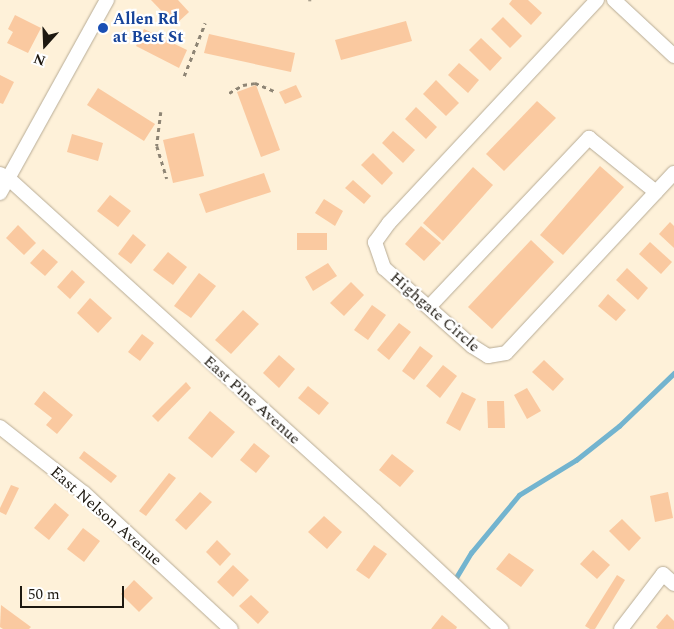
<!DOCTYPE html>
<style>
body{margin:0}
#map{position:relative;width:674px;height:629px;overflow:hidden;background:#fef1d9;font-family:Spectral,serif}
div>[style]{position:absolute}
[style*='--x']{left:calc(var(--x)*1px);top:calc(var(--y)*1px);width:calc(var(--w)*1px);rotate:calc(var(--a)*1deg)}
.stream>*{height:4.5px;margin:-2.25px;padding:0 2.25px;transform-origin:2.25px;border-radius:2.25px;background:#73b4cf}
.building>*{inset:0;background:#fac9a0}
.path>*{height:2.5px;margin-top:-1.25px;transform-origin:0;background:repeating-linear-gradient(90deg,#8e8575 0 4px,transparent 0 8px)}
.roads{filter:drop-shadow(0 0 1px #b7ab95) drop-shadow(0 0 1px #b7ab95)}
.minor>*{height:14px;margin:-7px;padding:0 7px;transform-origin:7px;border-radius:7px;background:#fff}
.dots>*{width:14px;height:14px;translate:-50% -50%;box-sizing:border-box;border:2px solid #fff;border-radius:50%}
span{translate:-50% -50%;white-space:nowrap;text-align:center;line-height:1.15;-webkit-text-stroke:4.5px #fff;paint-order:stroke}
.transit-label{font-size:16px;color:#164399;font-weight:700}
.left{translate:0 -50%;text-align:left}
.street-label{font-size:16px;color:#1d1810}
.north{position:absolute;left:20px;top:20px;width:50px;height:50px;-webkit-text-stroke:4px #fff;paint-order:stroke;rotate:200deg;font-size:14px;font-weight:700;line-height:20px;text-align:center;color:#1d1810}
.north::after{content:'';display:block;margin:auto;width:18px;height:22px;background:#1d1810;clip-path:polygon(50% 0,100% 100%,50% 72%,0 100%)}
.scale{position:absolute;left:20px;top:586px;width:104px;height:22px;box-sizing:border-box;border:2px solid #1d1810;border-top:0;padding-left:6px;font-size:15px;line-height:18px;white-space:nowrap;color:#1d1810;-webkit-text-stroke:4px #fff;paint-order:stroke}
</style>
<div id="map">
<div class="stream">
<i style="--x:454;--y:581;--w:33;--a:-59"></i>
<i style="--x:471;--y:553;--w:75;--a:-50.4"></i>
<i style="--x:519;--y:495;--w:67;--a:-31.6"></i>
<i style="--x:576;--y:460;--w:55;--a:-38.3"></i>
<i style="--x:619;--y:426;--w:76;--a:-43.9"></i>
</div>
<div class="building">
<i style="clip-path:polygon(151px 0,178px 0,189px 12px,175px 25px)"></i>
<i style="clip-path:polygon(512px 0,528px 0,542px 13px,531px 25px,509px 4px)"></i>
<i style="clip-path:polygon(15px 15px,41px 28px,28px 53px,7px 43px,13px 32px,8px 29px)"></i>
<i style="clip-path:polygon(503px 17px,522px 36px,510px 48px,491px 29px)"></i>
<i style="clip-path:polygon(406px 21px,412px 41px,341px 60px,335px 40px)"></i>
<i style="clip-path:polygon(144px 29px,187px 50px,179px 68px,136px 46px)"></i>
<i style="clip-path:polygon(209px 34px,295px 53px,291px 72px,204px 53px)"></i>
<i style="clip-path:polygon(481px 38px,502px 58px,490px 71px,469px 50px)"></i>
<i style="clip-path:polygon(459px 63px,479px 80px,468px 93px,448px 75px)"></i>
<i style="clip-path:polygon(0 75px,14px 82px,3px 104px,0 103px)"></i>
<i style="clip-path:polygon(436px 80px,459px 103px,446px 116px,423px 94px)"></i>
<i style="clip-path:polygon(256px 85px,280px 150px,261px 157px,237px 92px)"></i>
<i style="clip-path:polygon(296px 85px,302px 97px,285px 104px,279px 92px)"></i>
<i style="clip-path:polygon(98px 88px,155px 124px,144px 141px,87px 105px)"></i>
<i style="clip-path:polygon(537px 101px,556px 118px,504px 171px,486px 154px)"></i>
<i style="clip-path:polygon(416px 107px,437px 127px,426px 139px,405px 119px)"></i>
<i style="clip-path:polygon(393px 131px,415px 150px,403px 163px,382px 143px)"></i>
<i style="clip-path:polygon(194px 133px,204px 176px,173px 183px,163px 140px)"></i>
<i style="clip-path:polygon(72px 134px,103px 143px,98px 161px,67px 152px)"></i>
<i style="clip-path:polygon(373px 153px,393px 173px,382px 185px,361px 165px)"></i>
<i style="clip-path:polygon(600px 166px,624px 187px,563px 255px,540px 235px)"></i>
<i style="clip-path:polygon(473px 167px,493px 185px,443px 241px,423px 223px)"></i>
<i style="clip-path:polygon(264px 173px,271px 192px,206px 213px,199px 194px)"></i>
<i style="clip-path:polygon(353px 180px,371px 196px,364px 204px,345px 188px)"></i>
<i style="clip-path:polygon(110px 195px,131px 211px,118px 227px,97px 211px)"></i>
<i style="clip-path:polygon(324px 199px,343px 211px,335px 226px,315px 213px)"></i>
<i style="clip-path:polygon(670px 222px,674px 226px,674px 248px,659px 234px)"></i>
<i style="clip-path:polygon(18px 225px,36px 243px,24px 255px,6px 238px)"></i>
<i style="clip-path:polygon(421px 226px,441px 243px,424px 261px,405px 244px)"></i>
<i style="clip-path:polygon(297px 233px,327px 233px,327px 250px,297px 250px)"></i>
<i style="clip-path:polygon(133px 234px,146px 245px,131px 264px,118px 254px)"></i>
<i style="clip-path:polygon(531px 240px,554px 262px,492px 329px,468px 307px)"></i>
<i style="clip-path:polygon(650px 242px,672px 262px,661px 274px,639px 254px)"></i>
<i style="clip-path:polygon(43px 249px,58px 262px,45px 276px,30px 263px)"></i>
<i style="clip-path:polygon(168px 252px,187px 267px,173px 285px,153px 270px)"></i>
<i style="clip-path:polygon(328px 263px,337px 276px,313px 291px,305px 277px)"></i>
<i style="clip-path:polygon(627px 268px,648px 288px,638px 300px,616px 280px)"></i>
<i style="clip-path:polygon(72px 270px,85px 282px,70px 299px,57px 287px)"></i>
<i style="clip-path:polygon(199px 273px,216px 286px,191px 318px,174px 306px)"></i>
<i style="clip-path:polygon(351px 282px,364px 295px,344px 316px,330px 303px)"></i>
<i style="clip-path:polygon(608px 294px,626px 310px,616px 321px,598px 306px)"></i>
<i style="clip-path:polygon(90px 298px,112px 318px,98px 333px,77px 313px)"></i>
<i style="clip-path:polygon(372px 305px,386px 315px,368px 340px,354px 330px)"></i>
<i style="clip-path:polygon(243px 310px,259px 324px,231px 354px,215px 340px)"></i>
<i style="clip-path:polygon(399px 323px,411px 332px,389px 360px,377px 350px)"></i>
<i style="clip-path:polygon(142px 334px,154px 343px,140px 361px,128px 352px)"></i>
<i style="clip-path:polygon(420px 346px,433px 356px,414px 380px,402px 371px)"></i>
<i style="clip-path:polygon(279px 355px,295px 369px,279px 388px,263px 373px)"></i>
<i style="clip-path:polygon(544px 360px,564px 379px,553px 391px,532px 372px)"></i>
<i style="clip-path:polygon(443px 365px,457px 376px,440px 398px,426px 386px)"></i>
<i style="clip-path:polygon(186px 382px,191px 388px,158px 422px,152px 416px)"></i>
<i style="clip-path:polygon(308px 386px,329px 403px,319px 415px,298px 398px)"></i>
<i style="clip-path:polygon(527px 388px,541px 411px,527px 419px,514px 395px)"></i>
<i style="clip-path:polygon(44px 391px,73px 415px,57px 434px,46px 425px,52px 418px,34px 404px)"></i>
<i style="clip-path:polygon(462px 392px,476px 399px,460px 431px,446px 423px)"></i>
<i style="clip-path:polygon(487px 401px,504px 401px,505px 428px,488px 428px)"></i>
<i style="clip-path:polygon(210px 411px,235px 432px,212px 458px,188px 438px)"></i>
<i style="clip-path:polygon(254px 443px,270px 456px,256px 473px,240px 460px)"></i>
<i style="clip-path:polygon(84px 451px,117px 476px,111px 483px,79px 458px)"></i>
<i style="clip-path:polygon(392px 454px,414px 471px,400px 487px,379px 470px)"></i>
<i style="clip-path:polygon(169px 473px,176px 478px,146px 516px,139px 511px)"></i>
<i style="clip-path:polygon(11px 485px,19px 488px,6px 515px,0 512px,0 508px)"></i>
<i style="clip-path:polygon(200px 492px,212px 502px,186px 530px,175px 520px)"></i>
<i style="clip-path:polygon(668px 492px,673px 518px,655px 522px,650px 496px)"></i>
<i style="clip-path:polygon(55px 503px,69px 515px,49px 540px,34px 528px)"></i>
<i style="clip-path:polygon(324px 516px,342px 532px,327px 549px,308px 532px)"></i>
<i style="clip-path:polygon(622px 519px,641px 538px,629px 551px,609px 531px)"></i>
<i style="clip-path:polygon(83px 528px,100px 541px,84px 562px,67px 549px)"></i>
<i style="clip-path:polygon(217px 540px,231px 554px,220px 566px,206px 552px)"></i>
<i style="clip-path:polygon(374px 545px,387px 554px,369px 579px,356px 570px)"></i>
<i style="clip-path:polygon(593px 550px,610px 565px,597px 579px,580px 564px)"></i>
<i style="clip-path:polygon(509px 553px,534px 570px,521px 587px,496px 569px)"></i>
<i style="clip-path:polygon(233px 565px,249px 580px,233px 597px,217px 582px)"></i>
<i style="clip-path:polygon(617px 575px,625px 580px,595px 629px,590px 629px,585px 626px)"></i>
<i style="clip-path:polygon(134px 580px,153px 598px,139px 612px,121px 594px)"></i>
<i style="clip-path:polygon(251px 595px,269px 612px,258px 624px,239px 606px)"></i>
<i style="clip-path:polygon(1px 605px,31px 627px,29px 629px,3px 629px,0 627px)"></i>
<i style="clip-path:polygon(667px 614px,674px 621px,674px 629px,658px 629px,656px 627px)"></i>
<i style="clip-path:polygon(442px 615px,457px 627px,456px 629px,431px 629px)"></i>
</div>
<div class="path">
<i style="--x:310;--y:0;--w:1;--a:90"></i>
<i style="--x:184;--y:76;--w:57;--a:-68.4"></i>
<i style="--x:229;--y:93;--w:16;--a:-30"></i>
<i style="--x:243;--y:85;--w:12;--a:-9"></i>
<i style="--x:255;--y:83;--w:23;--a:23"></i>
<i style="--x:161;--y:112;--w:34;--a:97"></i>
<i style="--x:157;--y:146;--w:34;--a:73"></i>
</div>
<div class="roads">
<div class="minor">
<i style="--x:597;--y:0;--w:305;--a:133"></i>
<i style="--x:389;--y:223;--w:24;--a:126"></i>
<i style="--x:375;--y:242;--w:28;--a:71"></i>
<i style="--x:384;--y:268;--w:118;--a:41.6"></i>
<i style="--x:472;--y:346;--w:19;--a:32"></i>
<i style="--x:488;--y:356;--w:18;--a:-9"></i>
<i style="--x:506;--y:353;--w:246;--a:-47"></i>
<i style="--x:614;--y:0;--w:82;--a:43"></i>
<i style="--x:0;--y:174;--w:9;--a:27"></i>
<i style="--x:8;--y:178;--w:496;--a:42.2"></i>
<i style="--x:375;--y:511;--w:173;--a:43.1"></i>
<i style="--x:0;--y:193;--w:221;--a:-61"></i>
<i style="--x:429;--y:307;--w:233;--a:-46.6"></i>
<i style="--x:589;--y:138;--w:86;--a:38.9"></i>
<i style="--x:0;--y:427;--w:107;--a:38.2"></i>
<i style="--x:84;--y:493;--w:200;--a:42.8"></i>
<i style="--x:621;--y:629;--w:69;--a:-52.6"></i>
<i style="--x:663;--y:574;--w:15;--a:42"></i>
</div>
</div>
<div class="dots">
<i style="left:103px;top:28px;background:#1a4fb4"></i>
</div>
<div class="transit-label">
<span class="left" style="left:113px;top:28px">Allen Rd<br>at Best St</span>
</div>
<div class="street-label">
<span style="left:435px;top:312px;rotate:41deg">Highgate Circle</span>
<span style="left:252px;top:400px;rotate:42deg">East Pine Avenue</span>
<span style="left:106px;top:516px;rotate:41deg">East Nelson Avenue</span>
</div>
<div class="north">N</div>
<div class="scale">50 m</div>
</div>
